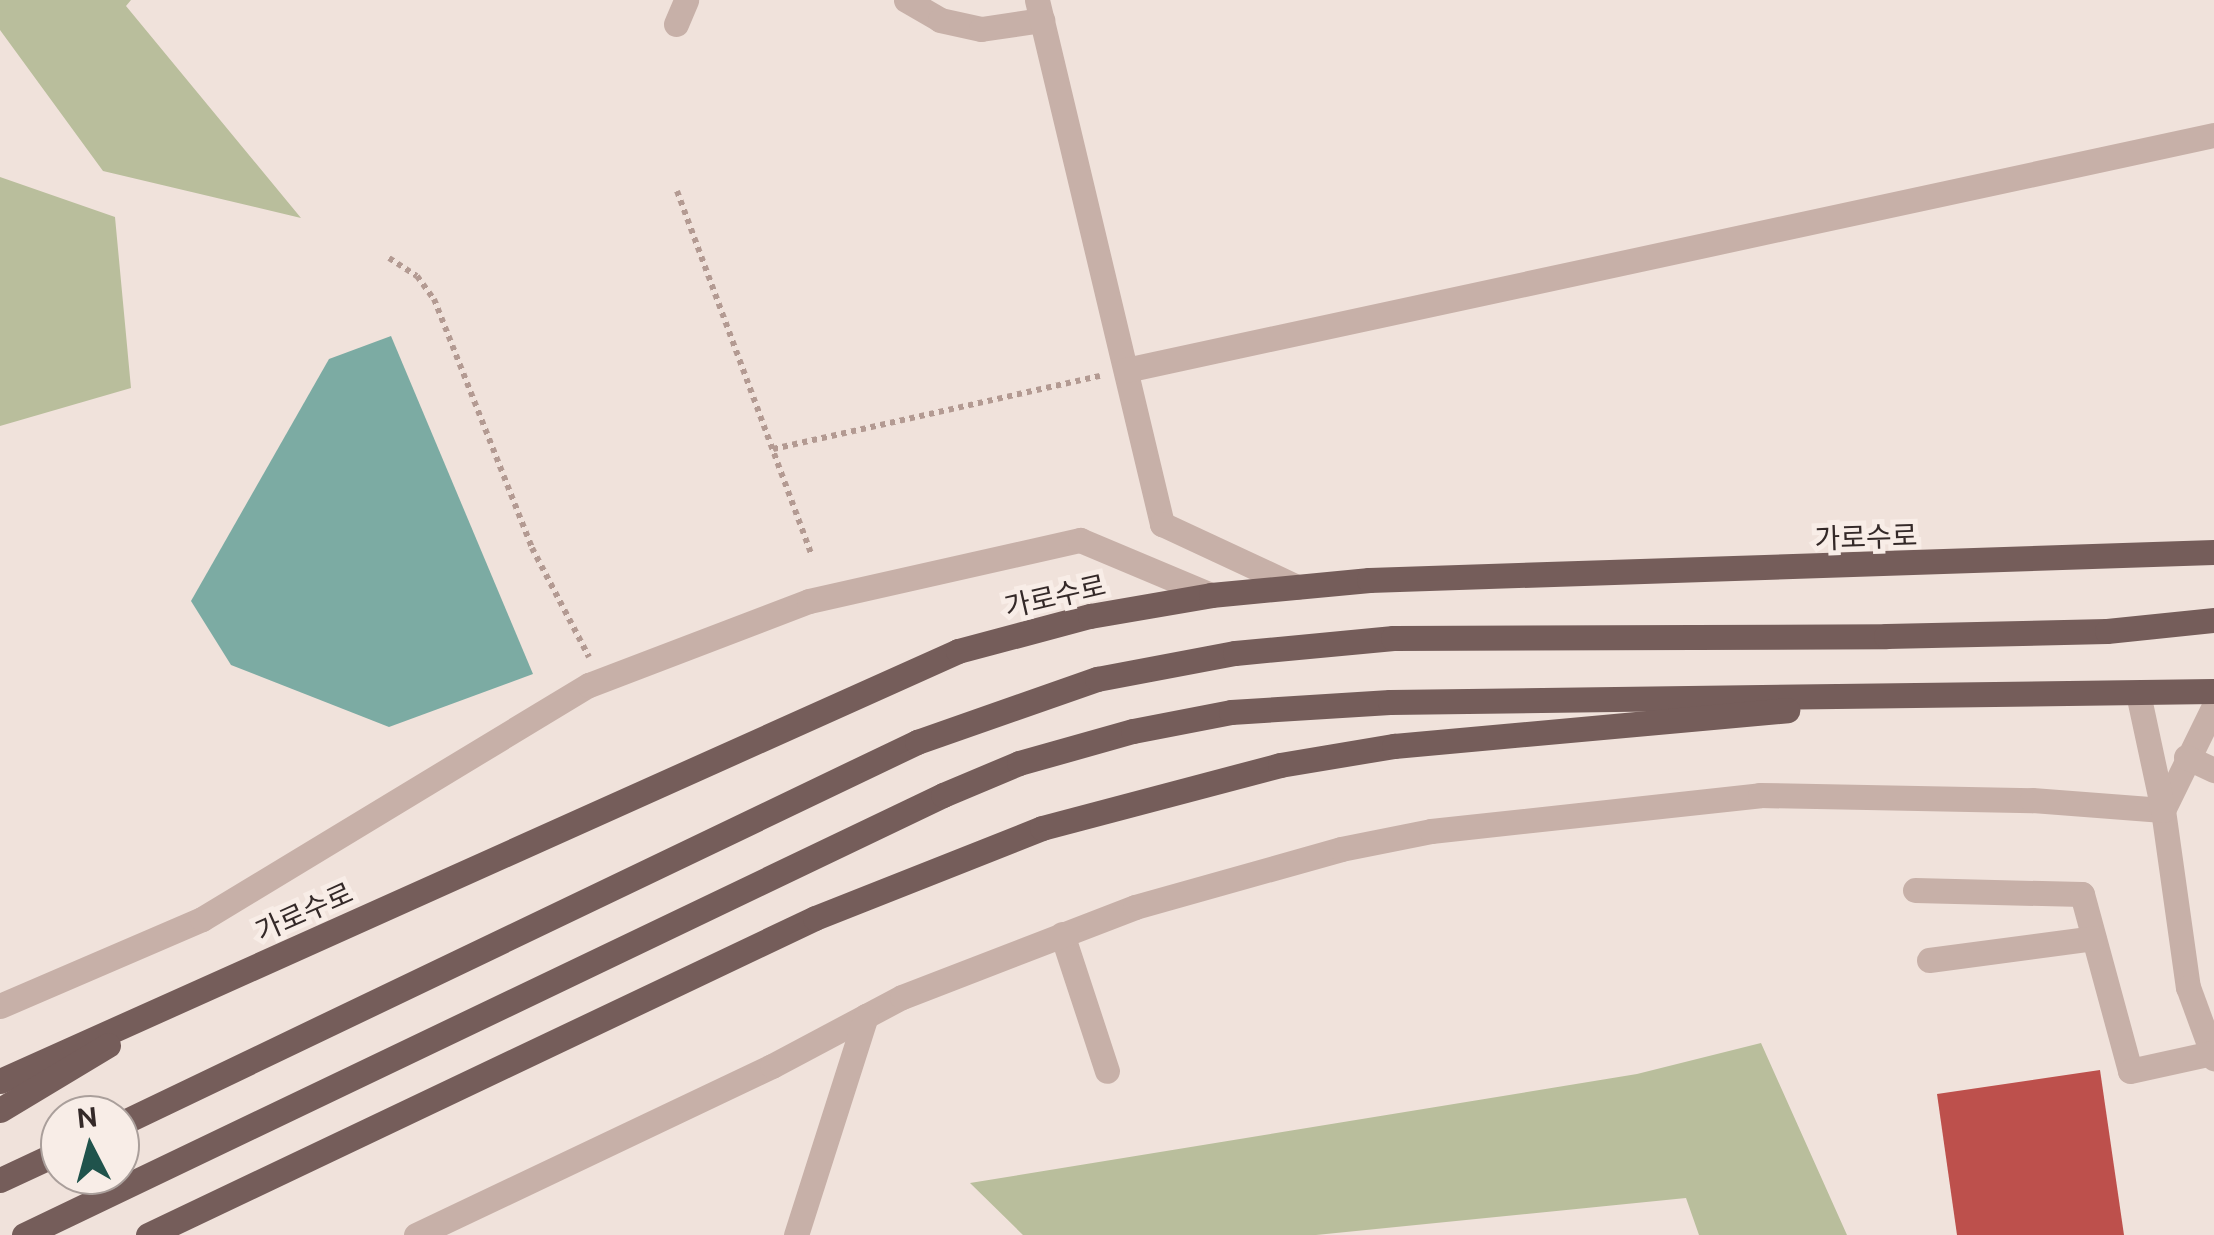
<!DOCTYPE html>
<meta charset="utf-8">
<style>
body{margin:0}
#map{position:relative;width:2214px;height:1235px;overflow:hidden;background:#f0e2db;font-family:Ubuntu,"Noto Sans KR",sans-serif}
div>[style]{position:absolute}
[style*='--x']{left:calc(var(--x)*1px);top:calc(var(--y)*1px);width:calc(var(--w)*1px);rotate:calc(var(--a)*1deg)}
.green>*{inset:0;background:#b9be9c}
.water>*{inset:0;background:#7caba3}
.building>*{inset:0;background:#bd504c}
.path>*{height:6px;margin-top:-3px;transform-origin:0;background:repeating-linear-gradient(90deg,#b39a92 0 5px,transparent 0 10px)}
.minor>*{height:25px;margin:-12.5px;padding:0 12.5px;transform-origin:12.5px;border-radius:12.5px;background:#c7b0a8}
.major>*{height:25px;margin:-12.5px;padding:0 12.5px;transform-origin:12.5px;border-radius:12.5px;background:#755d5a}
span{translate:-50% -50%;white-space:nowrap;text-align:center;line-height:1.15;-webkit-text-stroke:10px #f8ede7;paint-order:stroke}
.street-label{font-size:28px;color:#342928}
.north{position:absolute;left:40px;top:1095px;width:100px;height:100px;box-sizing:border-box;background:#f8ede7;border:2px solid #aa9f9b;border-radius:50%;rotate:354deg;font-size:28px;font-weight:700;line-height:40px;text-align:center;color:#342928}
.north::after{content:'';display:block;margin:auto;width:35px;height:45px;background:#20534c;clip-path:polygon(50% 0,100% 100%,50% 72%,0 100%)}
</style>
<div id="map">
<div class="green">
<i style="clip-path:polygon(0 0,131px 0,126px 6px,301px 218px,103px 171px,0 30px)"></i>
<i style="clip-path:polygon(0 177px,115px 217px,131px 388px,0 426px)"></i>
<i style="clip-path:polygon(1761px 1043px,1847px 1235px,1699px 1235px,1686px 1198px,1316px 1235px,1023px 1235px,970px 1183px,1637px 1074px)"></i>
</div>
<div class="water">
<i style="clip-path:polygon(391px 336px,533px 674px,389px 727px,231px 665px,191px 601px,329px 359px)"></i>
</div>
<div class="building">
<i style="clip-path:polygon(2100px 1070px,2124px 1235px,1957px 1235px,1937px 1094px)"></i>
</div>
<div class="path">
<i style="--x:677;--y:191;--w:387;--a:69.7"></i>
<i style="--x:389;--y:258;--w:33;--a:33"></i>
<i style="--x:417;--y:276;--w:29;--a:54"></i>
<i style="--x:434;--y:299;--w:268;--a:68.5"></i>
<i style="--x:532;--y:548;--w:123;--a:62.4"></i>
<i style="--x:773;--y:449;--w:335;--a:-12.6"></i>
</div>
<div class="minor">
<i style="--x:906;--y:0;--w:39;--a:30"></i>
<i style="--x:940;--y:20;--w:42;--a:12.4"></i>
<i style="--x:981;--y:29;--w:62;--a:-8.4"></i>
<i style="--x:1037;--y:0;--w:539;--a:76.58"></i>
<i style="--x:1162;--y:524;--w:149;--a:25"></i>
<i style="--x:676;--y:24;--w:26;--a:-67"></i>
<i style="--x:1126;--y:370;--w:1113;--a:-12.19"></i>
<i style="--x:2214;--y:706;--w:116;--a:116.1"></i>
<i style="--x:2163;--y:810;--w:179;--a:82"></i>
<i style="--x:2188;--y:987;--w:76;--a:69.9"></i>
<i style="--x:2186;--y:757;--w:31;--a:25"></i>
<i style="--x:1915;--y:890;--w:167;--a:1.4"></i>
<i style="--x:2082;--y:894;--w:183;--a:74.8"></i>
<i style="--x:2130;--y:1071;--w:84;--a:-12.4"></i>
<i style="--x:1062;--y:934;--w:144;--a:71.8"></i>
<i style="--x:1929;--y:960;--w:166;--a:-7.6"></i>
<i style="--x:0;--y:1006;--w:220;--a:-23.3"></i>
<i style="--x:202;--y:919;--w:452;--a:-31.2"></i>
<i style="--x:589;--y:685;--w:235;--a:-20.9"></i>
<i style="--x:809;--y:601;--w:278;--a:-12.7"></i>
<i style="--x:1080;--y:540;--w:142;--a:22.8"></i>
<i style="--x:416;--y:1235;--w:394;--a:-25.4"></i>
<i style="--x:772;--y:1066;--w:147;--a:-28"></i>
<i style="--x:902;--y:997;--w:250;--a:-21.1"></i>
<i style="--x:1135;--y:907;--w:214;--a:-15.7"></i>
<i style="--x:1341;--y:849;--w:92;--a:-11.3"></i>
<i style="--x:1431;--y:831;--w:331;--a:-6.2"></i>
<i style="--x:1760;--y:795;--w:272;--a:1.1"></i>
<i style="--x:2032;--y:800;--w:131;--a:4.4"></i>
<i style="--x:2163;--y:810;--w:120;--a:-102.1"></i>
<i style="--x:796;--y:1235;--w:230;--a:-72.3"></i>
</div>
<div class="major">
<i style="--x:0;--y:1081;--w:1050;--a:-24.17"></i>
<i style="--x:958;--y:651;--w:137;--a:-14.9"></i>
<i style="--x:1090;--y:616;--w:123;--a:-9.8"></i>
<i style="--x:1211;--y:595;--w:159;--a:-5.4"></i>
<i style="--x:1369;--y:580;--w:845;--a:-1.9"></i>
<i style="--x:0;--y:1110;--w:126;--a:-31"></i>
<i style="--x:120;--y:1124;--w:884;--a:-25.61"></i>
<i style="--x:917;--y:742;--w:191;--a:-19.3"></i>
<i style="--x:1097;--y:679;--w:140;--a:-10.7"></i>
<i style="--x:1235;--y:653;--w:159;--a:-5.4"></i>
<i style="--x:1393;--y:638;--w:493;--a:-0.2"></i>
<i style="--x:1886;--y:636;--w:221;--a:-1.3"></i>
<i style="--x:2107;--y:631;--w:108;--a:-5.9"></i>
<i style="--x:0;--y:1180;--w:66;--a:-25"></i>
<i style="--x:24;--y:1235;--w:1019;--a:-25.58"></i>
<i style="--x:943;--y:795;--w:82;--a:-22.8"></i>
<i style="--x:1019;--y:763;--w:118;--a:-15.7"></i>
<i style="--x:1133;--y:731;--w:100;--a:-11"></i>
<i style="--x:1231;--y:712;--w:159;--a:-3.6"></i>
<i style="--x:1390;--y:702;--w:824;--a:-0.76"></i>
<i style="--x:148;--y:1235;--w:738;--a:-25.42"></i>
<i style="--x:815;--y:918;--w:244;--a:-21.6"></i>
<i style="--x:1042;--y:828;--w:246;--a:-14.8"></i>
<i style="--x:1280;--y:765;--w:116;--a:-9.5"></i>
<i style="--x:1394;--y:746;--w:395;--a:-5.2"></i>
</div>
<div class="street-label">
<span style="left:1866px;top:537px;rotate:-2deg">가로수로</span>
<span style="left:1055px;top:596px;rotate:-13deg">가로수로</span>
<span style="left:304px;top:912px;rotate:-24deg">가로수로</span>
</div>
<div class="north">N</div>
</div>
